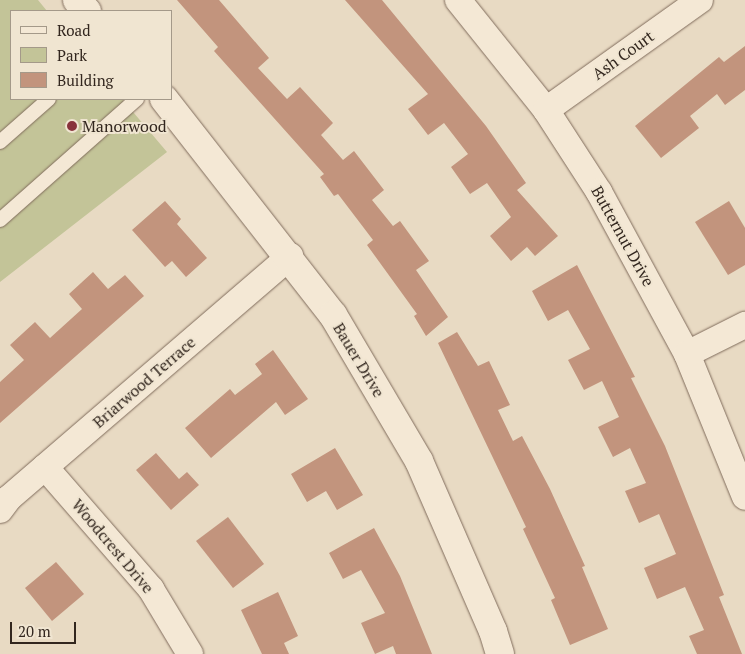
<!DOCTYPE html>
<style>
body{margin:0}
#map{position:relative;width:745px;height:654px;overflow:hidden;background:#e8dac3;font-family:"PT Serif",serif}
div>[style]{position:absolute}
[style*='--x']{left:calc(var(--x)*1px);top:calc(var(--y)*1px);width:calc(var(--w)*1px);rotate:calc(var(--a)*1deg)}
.green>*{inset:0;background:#c3c498}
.building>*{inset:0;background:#c2947d}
.roads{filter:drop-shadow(0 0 1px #806c5c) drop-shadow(0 0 1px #806c5c)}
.service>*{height:14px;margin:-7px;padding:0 7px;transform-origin:7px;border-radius:7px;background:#f4e8d5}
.minor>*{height:26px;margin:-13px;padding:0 13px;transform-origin:13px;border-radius:13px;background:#f4e8d5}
.tertiary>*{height:28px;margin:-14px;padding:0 14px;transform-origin:14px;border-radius:14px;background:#f4e8d5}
.dots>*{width:14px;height:14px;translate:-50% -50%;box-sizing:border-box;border:2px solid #f0e5d1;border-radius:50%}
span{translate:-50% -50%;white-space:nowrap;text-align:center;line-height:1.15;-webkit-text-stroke:4px #f0e5d1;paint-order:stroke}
.street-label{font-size:16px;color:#32261e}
.poi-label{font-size:16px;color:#32261e}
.left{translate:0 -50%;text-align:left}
.legend{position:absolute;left:10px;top:10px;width:162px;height:90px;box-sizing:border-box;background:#f0e5d1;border:1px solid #a49989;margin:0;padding:6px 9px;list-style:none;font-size:15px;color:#32261e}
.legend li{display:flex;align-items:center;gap:10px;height:25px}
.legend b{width:25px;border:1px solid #a49989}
.scale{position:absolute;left:10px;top:622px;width:66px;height:22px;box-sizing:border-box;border:2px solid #32261e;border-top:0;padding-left:6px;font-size:15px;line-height:18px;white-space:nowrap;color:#32261e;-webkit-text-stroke:4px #f0e5d1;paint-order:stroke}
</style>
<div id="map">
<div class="green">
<i style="clip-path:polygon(0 0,38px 0,47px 11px,11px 11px,11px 99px,122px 99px,167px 152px,0 282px)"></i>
</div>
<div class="building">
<i style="clip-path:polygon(177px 0,219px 0,269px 58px,258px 68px,287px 99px,300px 87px,333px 123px,321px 135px,343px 160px,354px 151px,384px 190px,372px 200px,393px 226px,400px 221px,429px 261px,416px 270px,448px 317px,426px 336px,414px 316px,417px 314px,367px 245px,373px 240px,338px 194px,334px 196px,320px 177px,324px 174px,214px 51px,218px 47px)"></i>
<i style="clip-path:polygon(345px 0,382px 0,486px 126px,526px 183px,517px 190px,558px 236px,535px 256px,527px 247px,511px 261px,490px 236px,511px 217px,487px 183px,470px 194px,451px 167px,468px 154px,444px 123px,428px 135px,408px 109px,428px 94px)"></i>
<i style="clip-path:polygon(745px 46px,745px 90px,725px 105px,717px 94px,690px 116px,699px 128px,661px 158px,635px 126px,719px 57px,724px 62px)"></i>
<i style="clip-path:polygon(165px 201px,181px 219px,177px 224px,207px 258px,186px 277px,172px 261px,165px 267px,132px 230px)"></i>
<i style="clip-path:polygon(729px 201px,745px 228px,745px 265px,728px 275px,695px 222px)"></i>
<i style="clip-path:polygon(577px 265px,635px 377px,631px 378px,665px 446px,724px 595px,719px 597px,742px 654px,697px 654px,689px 636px,704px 630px,685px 587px,657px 599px,644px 568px,676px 554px,659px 514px,639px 523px,625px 491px,646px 483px,630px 448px,613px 457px,598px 427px,619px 417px,602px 381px,584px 390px,568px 360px,590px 349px,568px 310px,548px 321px,532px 291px)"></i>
<i style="clip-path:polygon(93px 272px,108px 289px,125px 275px,144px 296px,0 423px,0 382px,24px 360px,10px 345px,35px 322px,50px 338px,82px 309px,69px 294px)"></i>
<i style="clip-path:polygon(457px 332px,478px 366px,489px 361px,510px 405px,498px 410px,513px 441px,522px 436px,550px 489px,585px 566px,582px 567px,608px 629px,570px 645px,551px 600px,555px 598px,523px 529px,526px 527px,438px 343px)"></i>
<i style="clip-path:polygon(273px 350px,308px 399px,285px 415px,276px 402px,211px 458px,185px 428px,230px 389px,235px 395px,262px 374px,255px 364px)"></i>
<i style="clip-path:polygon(335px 448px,363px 495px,337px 510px,326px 491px,307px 502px,291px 474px)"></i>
<i style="clip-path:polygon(156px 453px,179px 479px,187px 472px,199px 485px,171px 510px,136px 470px)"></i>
<i style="clip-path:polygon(228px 517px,264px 564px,233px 588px,196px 541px)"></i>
<i style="clip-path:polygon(374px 528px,400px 576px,432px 654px,396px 654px,393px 646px,375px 654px,361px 623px,385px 613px,361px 570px,343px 579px,329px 553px)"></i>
<i style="clip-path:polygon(56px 562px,84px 594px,52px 621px,25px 588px)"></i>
<i style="clip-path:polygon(278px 592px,298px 636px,284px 643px,289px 654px,262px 654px,241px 610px)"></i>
</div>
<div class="roads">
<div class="service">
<i style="--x:0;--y:142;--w:65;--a:-41.3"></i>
<i style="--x:0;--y:220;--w:183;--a:-41.5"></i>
</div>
<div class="minor">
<i style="--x:458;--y:0;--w:141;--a:51.3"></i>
<i style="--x:546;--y:110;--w:98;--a:57.1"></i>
<i style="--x:599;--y:192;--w:184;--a:61.5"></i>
<i style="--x:687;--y:354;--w:154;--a:67.9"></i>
<i style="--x:546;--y:110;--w:189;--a:-35.5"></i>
<i style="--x:687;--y:354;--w:65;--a:-26.6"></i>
<i style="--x:45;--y:467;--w:162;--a:49"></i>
<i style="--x:151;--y:589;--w:76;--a:59"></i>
<i style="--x:0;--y:510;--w:15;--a:-53"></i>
<i style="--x:9;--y:498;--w:371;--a:-40.7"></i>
</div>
<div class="tertiary">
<i style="--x:77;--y:0;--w:15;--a:48"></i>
<i style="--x:164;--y:99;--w:274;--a:52"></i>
<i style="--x:333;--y:315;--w:169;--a:59.5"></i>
<i style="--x:419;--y:461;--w:185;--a:66.5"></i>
<i style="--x:493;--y:631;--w:24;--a:73"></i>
</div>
</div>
<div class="dots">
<i style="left:72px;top:126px;background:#88333b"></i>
</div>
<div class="street-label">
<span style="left:623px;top:55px;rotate:-36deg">Ash Court</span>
<span style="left:623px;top:236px;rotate:61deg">Butternut Drive</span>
<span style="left:359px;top:360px;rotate:59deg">Bauer Drive</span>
<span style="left:144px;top:382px;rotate:-41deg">Briarwood Terrace</span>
<span style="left:113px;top:546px;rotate:50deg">Woodcrest Drive</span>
</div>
<div class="poi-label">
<span class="left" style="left:82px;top:126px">Manorwood</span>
</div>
<ul class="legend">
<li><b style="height:6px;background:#f4e8d5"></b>Road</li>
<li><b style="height:14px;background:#c3c498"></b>Park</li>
<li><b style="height:14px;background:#c2947d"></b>Building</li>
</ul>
<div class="scale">20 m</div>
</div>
